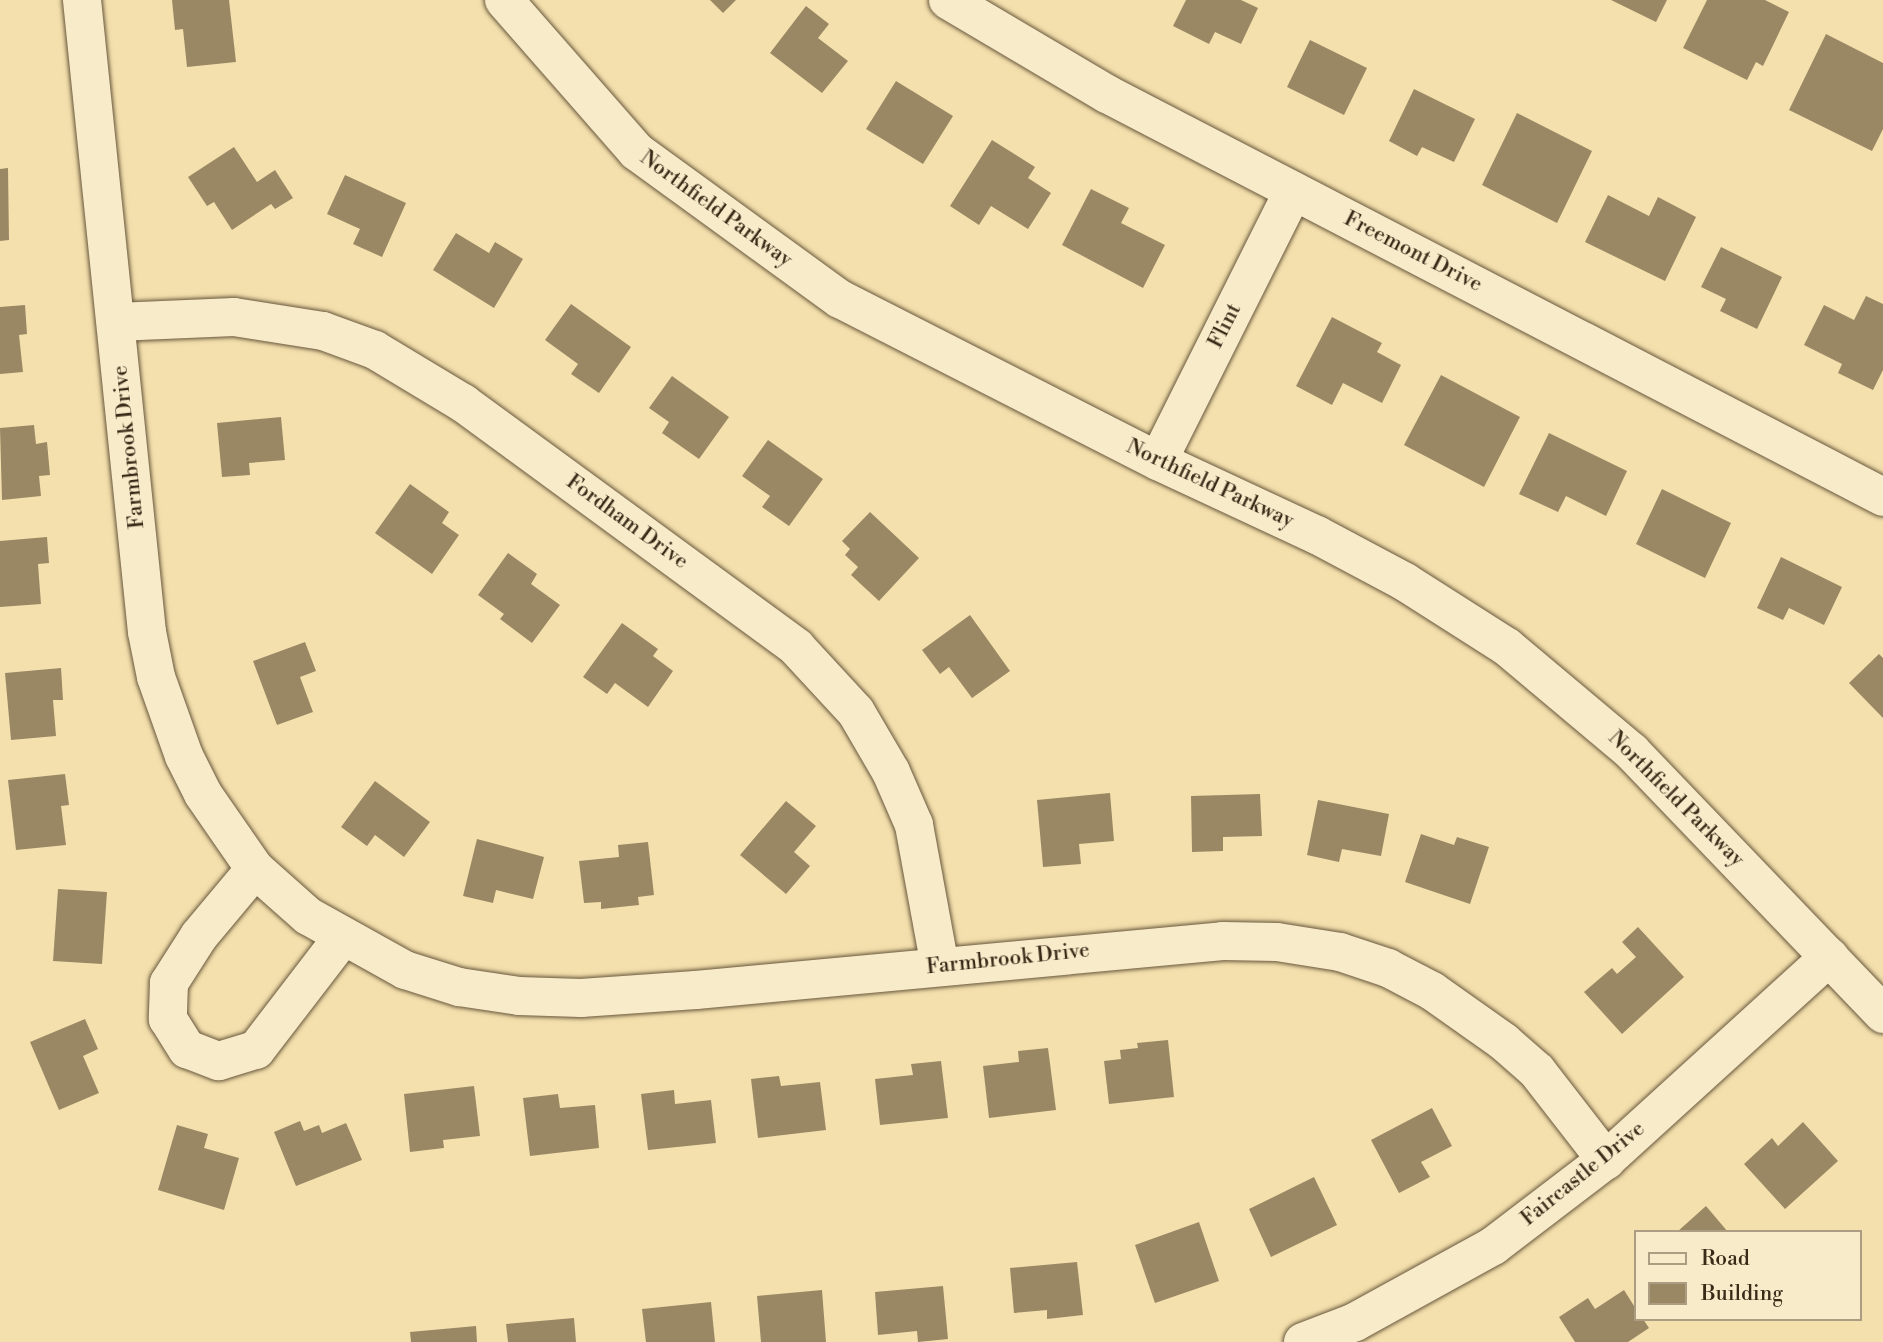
<!DOCTYPE html>
<style>
body{margin:0}
#map{position:relative;width:1883px;height:1342px;overflow:hidden;background:#f4e0ad;font-family:"Libre Bodoni",serif}
div>[style]{position:absolute}
[style*='--x']{left:calc(var(--x)*1px);top:calc(var(--y)*1px);width:calc(var(--w)*1px);rotate:calc(var(--a)*1deg)}
.building>*{inset:0;background:#9a8865}
.roads{filter:drop-shadow(0 0 2px #68573c) drop-shadow(0 0 2px #68573c)}
.minor>*{height:38px;margin:-19px;padding:0 19px;transform-origin:19px;border-radius:19px;background:#f8ebca}
span{translate:-50% -50%;white-space:nowrap;text-align:center;line-height:1.15;-webkit-text-stroke:6px #f8ebca;paint-order:stroke}
.street-label{font-size:21px;color:#392917}
.legend{position:absolute;left:1634px;top:1230px;width:228px;height:91px;box-sizing:border-box;background:#f8ebca;border:2px solid #ac9d82;margin:0;padding:9px 12px;list-style:none;font-size:21px;color:#392917}
.legend li{display:flex;align-items:center;gap:14px;height:35px}
.legend b{width:35px;border:2px solid #ac9d82}
</style>
<div id="map">
<div class="building">
<i style="clip-path:polygon(172px 0,229px 0,236px 62px,187px 67px,183px 29px,175px 30px)"></i>
<i style="clip-path:polygon(710px 0,736px 0,723px 13px)"></i>
<i style="clip-path:polygon(1186px 0,1241px 0,1258px 8px,1241px 44px,1215px 32px,1209px 44px,1173px 26px)"></i>
<i style="clip-path:polygon(1611px 0,1667px 0,1656px 22px)"></i>
<i style="clip-path:polygon(1707px 0,1765px 0,1789px 12px,1763px 66px,1756px 62px,1747px 80px,1683px 48px)"></i>
<i style="clip-path:polygon(806px 6px,829px 24px,818px 38px,848px 61px,822px 93px,770px 53px)"></i>
<i style="clip-path:polygon(1826px 34px,1883px 63px,1883px 129px,1872px 151px,1789px 110px)"></i>
<i style="clip-path:polygon(1310px 40px,1367px 68px,1344px 115px,1287px 87px)"></i>
<i style="clip-path:polygon(896px 81px,953px 116px,923px 164px,866px 129px)"></i>
<i style="clip-path:polygon(1414px 89px,1475px 119px,1454px 162px,1422px 147px,1417px 156px,1389px 141px)"></i>
<i style="clip-path:polygon(1517px 113px,1592px 151px,1557px 223px,1482px 185px)"></i>
<i style="clip-path:polygon(992px 140px,1035px 167px,1028px 178px,1051px 193px,1028px 229px,991px 206px,979px 225px,950px 206px)"></i>
<i style="clip-path:polygon(234px 147px,257px 182px,275px 170px,293px 198px,275px 209px,271px 204px,232px 230px,214px 202px,207px 206px,188px 177px)"></i>
<i style="clip-path:polygon(8px 168px,9px 240px,0 241px,0 169px)"></i>
<i style="clip-path:polygon(345px 175px,406px 203px,382px 257px,353px 244px,360px 229px,327px 214px)"></i>
<i style="clip-path:polygon(1091px 189px,1129px 208px,1121px 223px,1165px 245px,1143px 288px,1062px 245px)"></i>
<i style="clip-path:polygon(1608px 195px,1649px 216px,1658px 197px,1696px 217px,1665px 281px,1585px 242px)"></i>
<i style="clip-path:polygon(456px 233px,489px 253px,495px 242px,523px 259px,494px 308px,433px 270px)"></i>
<i style="clip-path:polygon(1721px 247px,1782px 277px,1757px 329px,1720px 311px,1726px 299px,1701px 287px)"></i>
<i style="clip-path:polygon(1866px 296px,1883px 304px,1883px 370px,1873px 390px,1838px 373px,1842px 364px,1804px 345px,1824px 305px,1854px 320px)"></i>
<i style="clip-path:polygon(571px 304px,631px 347px,599px 393px,571px 374px,578px 364px,545px 340px)"></i>
<i style="clip-path:polygon(25px 305px,27px 334px,19px 335px,23px 372px,0 374px,0 307px)"></i>
<i style="clip-path:polygon(1332px 317px,1382px 343px,1377px 352px,1401px 365px,1382px 403px,1343px 383px,1332px 405px,1296px 386px)"></i>
<i style="clip-path:polygon(1441px 375px,1520px 417px,1484px 487px,1404px 445px)"></i>
<i style="clip-path:polygon(672px 376px,729px 417px,699px 459px,662px 433px,669px 422px,649px 408px)"></i>
<i style="clip-path:polygon(281px 417px,285px 460px,249px 463px,250px 475px,222px 477px,217px 423px)"></i>
<i style="clip-path:polygon(34px 425px,36px 444px,47px 442px,50px 475px,39px 476px,41px 496px,2px 500px,0 428px)"></i>
<i style="clip-path:polygon(1549px 433px,1627px 471px,1606px 516px,1566px 496px,1558px 512px,1519px 494px)"></i>
<i style="clip-path:polygon(768px 440px,823px 479px,789px 526px,762px 507px,770px 496px,742px 476px)"></i>
<i style="clip-path:polygon(410px 484px,449px 512px,442px 523px,459px 535px,432px 574px,375px 533px)"></i>
<i style="clip-path:polygon(1662px 489px,1731px 523px,1705px 578px,1636px 544px)"></i>
<i style="clip-path:polygon(870px 512px,919px 558px,879px 601px,851px 575px,858px 567px,845px 555px,850px 549px,842px 541px)"></i>
<i style="clip-path:polygon(47px 537px,49px 563px,38px 564px,41px 604px,0 607px,0 541px)"></i>
<i style="clip-path:polygon(508px 553px,537px 574px,531px 584px,560px 605px,532px 643px,500px 619px,504px 614px,478px 595px)"></i>
<i style="clip-path:polygon(1781px 557px,1842px 587px,1824px 625px,1789px 608px,1783px 620px,1757px 608px)"></i>
<i style="clip-path:polygon(970px 615px,1010px 671px,972px 698px,949px 667px,940px 674px,922px 650px)"></i>
<i style="clip-path:polygon(622px 623px,658px 649px,653px 656px,673px 671px,648px 707px,615px 683px,607px 694px,583px 677px)"></i>
<i style="clip-path:polygon(305px 642px,316px 671px,300px 677px,313px 712px,277px 725px,253px 661px)"></i>
<i style="clip-path:polygon(1879px 654px,1883px 658px,1883px 718px,1849px 683px)"></i>
<i style="clip-path:polygon(61px 668px,63px 700px,53px 700px,56px 736px,11px 740px,5px 673px)"></i>
<i style="clip-path:polygon(65px 774px,69px 805px,61px 806px,66px 845px,16px 850px,8px 780px)"></i>
<i style="clip-path:polygon(375px 781px,430px 822px,404px 857px,375px 835px,367px 846px,341px 827px)"></i>
<i style="clip-path:polygon(1110px 793px,1114px 841px,1079px 844px,1081px 864px,1043px 867px,1037px 800px)"></i>
<i style="clip-path:polygon(1260px 794px,1262px 836px,1223px 837px,1223px 851px,1192px 852px,1191px 796px)"></i>
<i style="clip-path:polygon(1318px 800px,1389px 814px,1381px 856px,1342px 849px,1339px 862px,1307px 855px)"></i>
<i style="clip-path:polygon(786px 801px,816px 826px,794px 852px,810px 866px,786px 894px,740px 855px)"></i>
<i style="clip-path:polygon(1421px 834px,1454px 845px,1457px 837px,1489px 847px,1470px 904px,1405px 882px)"></i>
<i style="clip-path:polygon(477px 839px,544px 857px,533px 899px,496px 890px,493px 903px,463px 896px)"></i>
<i style="clip-path:polygon(648px 842px,654px 895px,638px 897px,639px 905px,601px 909px,601px 902px,584px 903px,579px 861px,619px 857px,618px 845px)"></i>
<i style="clip-path:polygon(58px 889px,107px 892px,102px 964px,53px 961px)"></i>
<i style="clip-path:polygon(1638px 927px,1684px 977px,1622px 1034px,1584px 992px,1612px 968px,1617px 974px,1636px 957px,1622px 942px)"></i>
<i style="clip-path:polygon(85px 1019px,98px 1049px,83px 1056px,99px 1093px,59px 1110px,30px 1042px)"></i>
<i style="clip-path:polygon(1168px 1040px,1174px 1097px,1109px 1104px,1104px 1061px,1121px 1059px,1120px 1050px,1138px 1048px,1137px 1043px)"></i>
<i style="clip-path:polygon(1048px 1048px,1056px 1110px,989px 1118px,983px 1066px,1019px 1062px,1018px 1051px)"></i>
<i style="clip-path:polygon(941px 1061px,948px 1118px,880px 1125px,875px 1079px,913px 1075px,911px 1064px)"></i>
<i style="clip-path:polygon(779px 1076px,781px 1086px,820px 1082px,826px 1130px,758px 1138px,751px 1079px)"></i>
<i style="clip-path:polygon(474px 1086px,480px 1136px,443px 1140px,444px 1148px,410px 1152px,404px 1094px)"></i>
<i style="clip-path:polygon(674px 1090px,675px 1104px,711px 1100px,716px 1143px,648px 1150px,641px 1094px)"></i>
<i style="clip-path:polygon(558px 1094px,560px 1108px,595px 1105px,599px 1148px,530px 1156px,523px 1098px)"></i>
<i style="clip-path:polygon(1432px 1108px,1452px 1146px,1421px 1162px,1430px 1177px,1399px 1193px,1371px 1140px)"></i>
<i style="clip-path:polygon(300px 1121px,304px 1131px,319px 1125px,322px 1133px,346px 1123px,362px 1160px,296px 1186px,274px 1132px)"></i>
<i style="clip-path:polygon(1803px 1122px,1838px 1161px,1785px 1209px,1744px 1164px,1772px 1138px,1778px 1146px)"></i>
<i style="clip-path:polygon(177px 1125px,208px 1134px,204px 1148px,239px 1158px,224px 1210px,158px 1190px)"></i>
<i style="clip-path:polygon(1314px 1177px,1337px 1225px,1271px 1257px,1249px 1209px)"></i>
<i style="clip-path:polygon(1706px 1206px,1728px 1232px,1677px 1232px)"></i>
<i style="clip-path:polygon(1199px 1222px,1219px 1281px,1155px 1303px,1135px 1245px)"></i>
<i style="clip-path:polygon(1077px 1262px,1083px 1315px,1047px 1319px,1047px 1310px,1014px 1313px,1010px 1268px)"></i>
<i style="clip-path:polygon(943px 1286px,948px 1339px,918px 1342px,917px 1331px,878px 1335px,875px 1292px)"></i>
<i style="clip-path:polygon(822px 1290px,826px 1342px,761px 1342px,757px 1296px)"></i>
<i style="clip-path:polygon(1624px 1290px,1636px 1309px,1636px 1319px,1643px 1319px,1649px 1328px,1628px 1342px,1575px 1342px,1559px 1317px,1588px 1298px,1595px 1309px)"></i>
<i style="clip-path:polygon(711px 1302px,715px 1342px,646px 1342px,642px 1309px)"></i>
<i style="clip-path:polygon(574px 1318px,576px 1342px,508px 1342px,506px 1324px)"></i>
<i style="clip-path:polygon(476px 1326px,477px 1342px,411px 1342px,410px 1332px)"></i>
</div>
<div class="roads">
<div class="minor">
<i style="--x:82;--y:0;--w:635;--a:84.13"></i>
<i style="--x:147;--y:632;--w:46;--a:78.7"></i>
<i style="--x:156;--y:677;--w:84;--a:70.5"></i>
<i style="--x:184;--y:756;--w:42;--a:63.4"></i>
<i style="--x:203;--y:794;--w:91;--a:55.3"></i>
<i style="--x:255;--y:869;--w:71;--a:41.6"></i>
<i style="--x:308;--y:916;--w:111;--a:29.1"></i>
<i style="--x:405;--y:970;--w:57;--a:17.5"></i>
<i style="--x:459;--y:987;--w:61;--a:8.5"></i>
<i style="--x:519;--y:996;--w:62;--a:1.8"></i>
<i style="--x:581;--y:998;--w:115;--a:-4"></i>
<i style="--x:696;--y:990;--w:529;--a:-5.31"></i>
<i style="--x:1223;--y:941;--w:54;--a:1.1"></i>
<i style="--x:1277;--y:942;--w:64;--a:9"></i>
<i style="--x:1340;--y:952;--w:51;--a:18.4"></i>
<i style="--x:1388;--y:968;--w:50;--a:27.6"></i>
<i style="--x:1432;--y:991;--w:88;--a:35.3"></i>
<i style="--x:1504;--y:1042;--w:44;--a:41.3"></i>
<i style="--x:1537;--y:1071;--w:113;--a:52.2"></i>
<i style="--x:504;--y:0;--w:201;--a:48.8"></i>
<i style="--x:636;--y:151;--w:252;--a:36"></i>
<i style="--x:840;--y:299;--w:357;--a:27"></i>
<i style="--x:1158;--y:461;--w:175;--a:25"></i>
<i style="--x:1317;--y:535;--w:100;--a:28.1"></i>
<i style="--x:1405;--y:582;--w:121;--a:32.5"></i>
<i style="--x:1507;--y:647;--w:163;--a:40"></i>
<i style="--x:1632;--y:752;--w:363;--a:46.2"></i>
<i style="--x:948;--y:0;--w:185;--a:30.6"></i>
<i style="--x:1107;--y:94;--w:874;--a:27.44"></i>
<i style="--x:116;--y:322;--w:118;--a:-2.4"></i>
<i style="--x:234;--y:317;--w:90;--a:8.9"></i>
<i style="--x:323;--y:331;--w:55;--a:20.1"></i>
<i style="--x:375;--y:350;--w:103;--a:31.1"></i>
<i style="--x:463;--y:403;--w:413;--a:36.2"></i>
<i style="--x:796;--y:647;--w:88;--a:47.3"></i>
<i style="--x:856;--y:712;--w:69;--a:59.7"></i>
<i style="--x:891;--y:772;--w:58;--a:66.5"></i>
<i style="--x:914;--y:825;--w:143;--a:79.6"></i>
<i style="--x:1158;--y:461;--w:302;--a:-63.4"></i>
<i style="--x:255;--y:869;--w:87;--a:129.9"></i>
<i style="--x:199;--y:936;--w:56;--a:122.6"></i>
<i style="--x:169;--y:983;--w:36;--a:92"></i>
<i style="--x:168;--y:1019;--w:36;--a:58"></i>
<i style="--x:187;--y:1049;--w:34;--a:21"></i>
<i style="--x:219;--y:1061;--w:39;--a:-17"></i>
<i style="--x:256;--y:1050;--w:141;--a:-52.5"></i>
<i style="--x:1303;--y:1342;--w:56;--a:-21"></i>
<i style="--x:1355;--y:1322;--w:158;--a:-28.8"></i>
<i style="--x:1493;--y:1246;--w:142;--a:-37.3"></i>
<i style="--x:1606;--y:1160;--w:302;--a:-42.3"></i>
</div>
</div>
<div class="street-label">
<span style="left:716px;top:209px;rotate:36deg">Northfield Parkway</span>
<span style="left:1413px;top:252px;rotate:27deg">Freemont Drive</span>
<span style="left:1225px;top:326px;rotate:-63deg">Flint</span>
<span style="left:129px;top:447px;rotate:-96deg">Farmbrook Drive</span>
<span style="left:1210px;top:484px;rotate:25deg">Northfield Parkway</span>
<span style="left:627px;top:522px;rotate:36deg">Fordham Drive</span>
<span style="left:1676px;top:799px;rotate:45deg">Northfield Parkway</span>
<span style="left:1008px;top:959px;rotate:-6deg">Farmbrook Drive</span>
<span style="left:1583px;top:1174px;rotate:-39deg">Faircastle Drive</span>
</div>
<ul class="legend">
<li><b style="height:9px;background:#f8ebca"></b>Road</li>
<li><b style="height:19px;background:#9a8865"></b>Building</li>
</ul>
</div>
